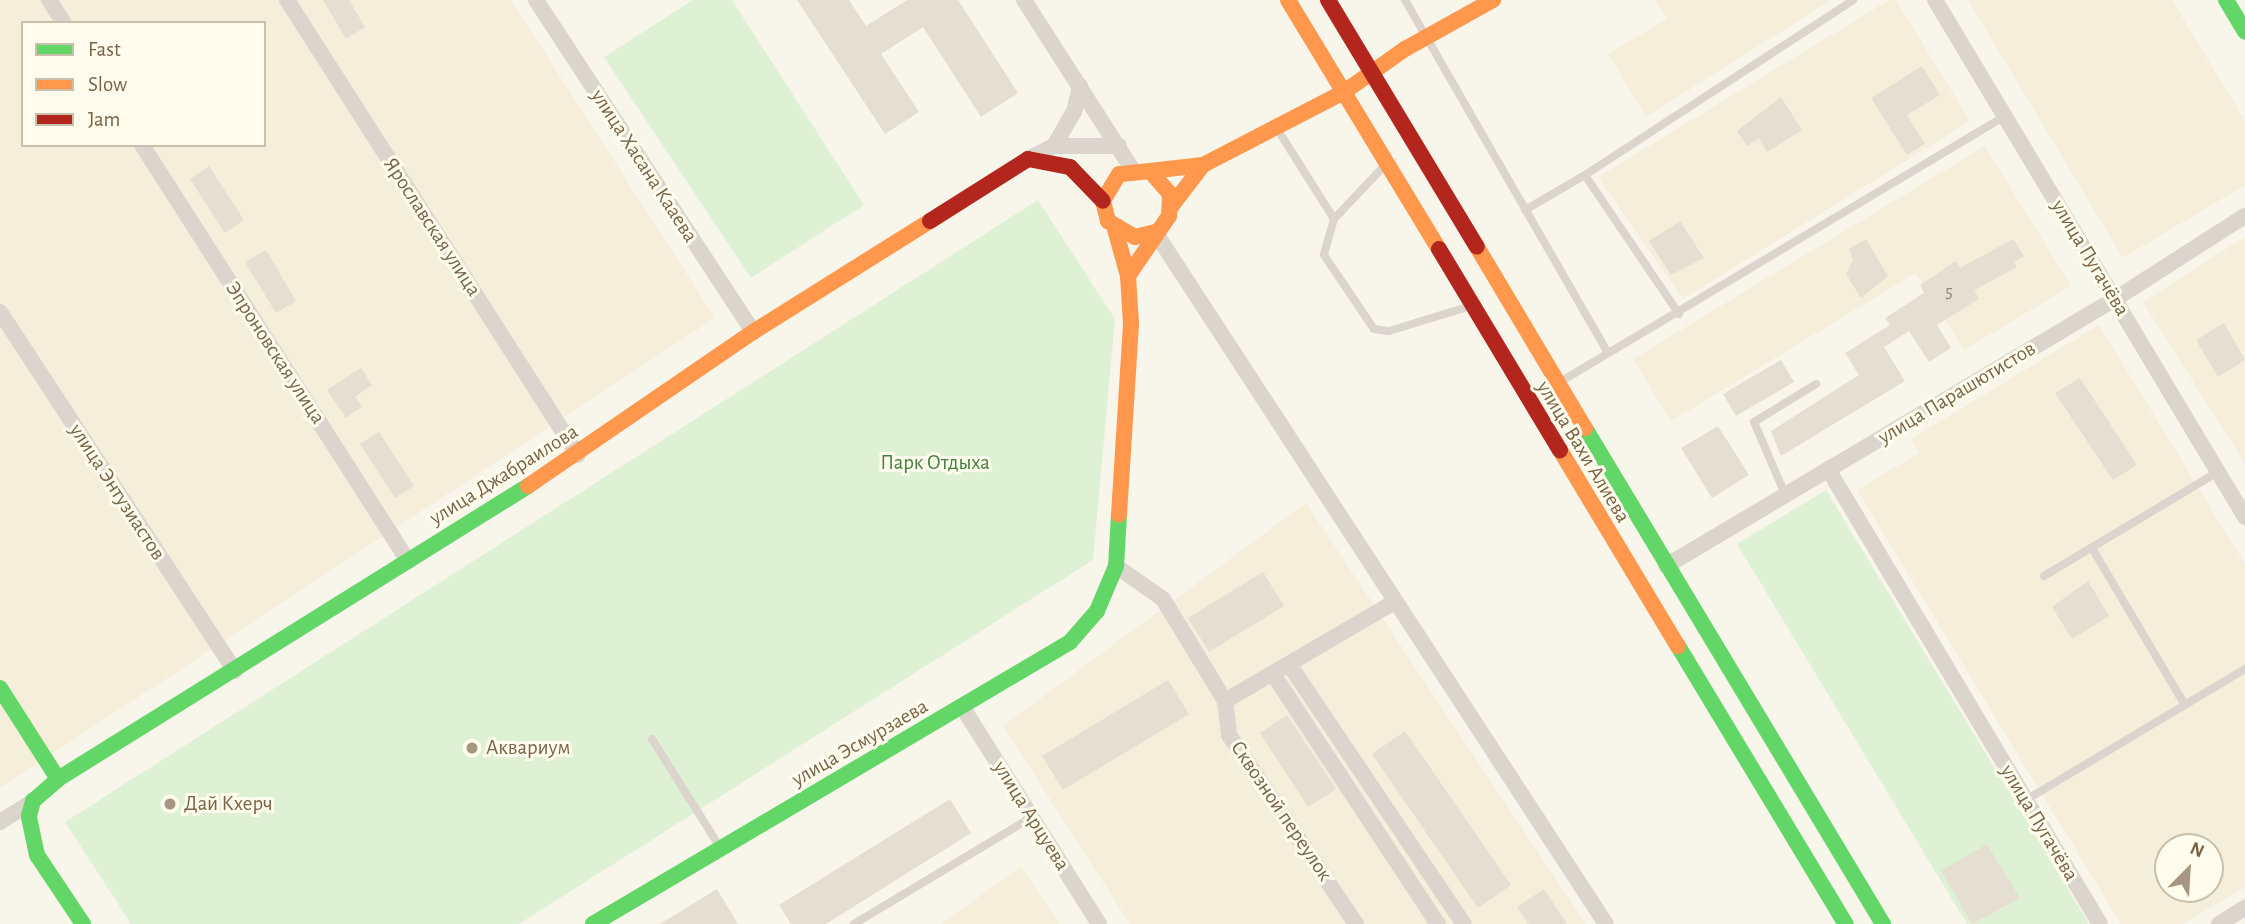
<!DOCTYPE html>
<meta charset="utf-8">
<style>
body{margin:0}
#map{position:relative;width:2245px;height:924px;overflow:hidden;background:#f8f6eb;font-family:"Alegreya Sans",sans-serif}
div>[style]{position:absolute}
[style*='--x']{left:calc(var(--x)*1px);top:calc(var(--y)*1px);width:calc(var(--w)*1px);rotate:calc(var(--a)*1deg)}
.residential>*{inset:0;background:#f4eedb}
.green>*{inset:0;background:#dff1d4}
.building>*{inset:0;background:#e5dfd2}
.lane>*{height:8px;margin:-4px;padding:0 4px;transform-origin:4px;border-radius:4px;background:#dbd5cd}
.street>*{height:16px;margin:-8px;padding:0 8px;transform-origin:8px;border-radius:8px;background:#dbd5cd}
.fast>*{height:16px;margin:-8px;padding:0 8px;transform-origin:8px;border-radius:8px;background:#63d668}
.slow>*{height:16px;margin:-8px;padding:0 8px;transform-origin:8px;border-radius:8px;background:#ff974d}
.jam>*{height:16px;margin:-8px;padding:0 8px;transform-origin:8px;border-radius:8px;background:#b3261e}
.dots>*{width:19px;height:19px;translate:-50% -50%;box-sizing:border-box;border:4px solid #fffced;border-radius:50%}
span{translate:-50% -50%;white-space:nowrap;text-align:center;line-height:1.15;-webkit-text-stroke:6px #fffced;paint-order:stroke}
.number-label{font-size:18px;color:#96856d}
.number-label span{-webkit-text-stroke-width:0}
.street-label{font-size:21px;color:#796448}
.park-label{font-size:21px;color:#44803f}
.poi-label{font-size:21px;color:#796448}
.left{translate:0 -50%;text-align:left}
.legend{position:absolute;left:21px;top:21px;width:245px;height:126px;box-sizing:border-box;background:#fffced;border:2px solid #c9bfab;margin:0;padding:9px 12px;list-style:none;font-size:21px;color:#796448}
.legend li{display:flex;align-items:center;gap:14px;height:35px}
.legend b{width:35px;border:2px solid #c9bfab}
.north{position:absolute;left:2154px;top:833px;width:70px;height:70px;box-sizing:border-box;background:#fffced;border:2px solid #c9bfab;border-radius:50%;rotate:24deg;font-size:19px;font-weight:700;line-height:28px;text-align:center;color:#796448}
.north::after{content:'';display:block;margin:auto;width:24px;height:32px;background:#a59781;clip-path:polygon(50% 0,100% 100%,50% 72%,0 100%)}
</style>
<div id="map">
<div class="residential">
<i style="clip-path:polygon(evenodd,0 0,511px 0,715px 318px,0 788px,0 0,23px 23px,264px 23px,264px 145px,23px 145px,23px 23px)"></i>
<i style="clip-path:polygon(1655px 0,1831px 0,1646px 117px,1608px 54px,1667px 19px)"></i>
<i style="clip-path:polygon(1889px 0,1896px 0,1970px 121px,1683px 299px,1598px 177px)"></i>
<i style="clip-path:polygon(1968px 0,2172px 0,2245px 121px,2245px 185px,2123px 258px)"></i>
<i style="clip-path:polygon(1985px 146px,2071px 286px,1964px 350px,1916px 273px,1671px 421px,1633px 359px)"></i>
<i style="clip-path:polygon(2245px 237px,2245px 464px,2143px 302px)"></i>
<i style="clip-path:polygon(evenodd,2099px 325px,2245px 564px,2245px 887px,2183px 924px,2121px 924px,1857px 490px,1919px 453px,1911px 439px,2099px 325px,2168px 847px,2210px 847px,2210px 889px,2168px 889px,2168px 847px)"></i>
<i style="clip-path:polygon(1306px 503px,1586px 924px,1130px 924px,1003px 726px)"></i>
<i style="clip-path:polygon(1021px 867px,1060px 924px,940px 924px)"></i>
</div>
<div class="green">
<i style="clip-path:polygon(693px 0,732px 0,864px 205px,751px 278px,604px 57px)"></i>
<i style="clip-path:polygon(1038px 200px,1115px 319px,1093px 560px,519px 924px,131px 924px,65px 822px)"></i>
<i style="clip-path:polygon(1826px 490px,2089px 924px,1967px 924px,1737px 544px)"></i>
</div>
<div class="building">
<i style="clip-path:polygon(323px 0,349px 0,365px 27px,346px 39px)"></i>
<i style="clip-path:polygon(797px 0,849px 0,866px 26px,907px 0,958px 0,1018px 93px,981px 117px,923px 27px,881px 54px,919px 112px,885px 134px)"></i>
<i style="clip-path:polygon(1922px 66px,1940px 95px,1907px 115px,1925px 144px,1907px 155px,1871px 98px)"></i>
<i style="clip-path:polygon(1781px 97px,1802px 130px,1767px 152px,1759px 138px,1747px 146px,1737px 131px)"></i>
<i style="clip-path:polygon(209px 166px,244px 220px,225px 233px,190px 179px)"></i>
<i style="clip-path:polygon(1680px 221px,1704px 258px,1671px 275px,1649px 241px)"></i>
<i style="clip-path:polygon(1866px 239px,1888px 276px,1861px 298px,1846px 274px,1853px 260px,1849px 249px)"></i>
<i style="clip-path:polygon(2013px 239px,2024px 256px,2014px 262px,2017px 267px,1974px 290px,1979px 299px,1937px 325px,1951px 348px,1929px 362px,1909px 331px,1884px 347px,1905px 381px,1781px 456px,1771px 431px,1859px 375px,1845px 353px,1890px 325px,1885px 318px,1924px 293px,1920px 285px,1956px 261px,1960px 268px)"></i>
<i style="clip-path:polygon(266px 250px,296px 301px,276px 313px,245px 262px)"></i>
<i style="clip-path:polygon(2224px 323px,2245px 360px,2218px 377px,2196px 340px)"></i>
<i style="clip-path:polygon(1781px 360px,1794px 382px,1736px 416px,1723px 394px)"></i>
<i style="clip-path:polygon(361px 368px,372px 385px,355px 397px,362px 407px,346px 418px,327px 390px)"></i>
<i style="clip-path:polygon(2080px 378px,2137px 465px,2113px 480px,2055px 393px)"></i>
<i style="clip-path:polygon(1718px 426px,1749px 475px,1712px 498px,1681px 448px)"></i>
<i style="clip-path:polygon(379px 432px,414px 486px,395px 498px,360px 444px)"></i>
<i style="clip-path:polygon(1263px 572px,1284px 606px,1209px 652px,1188px 618px)"></i>
<i style="clip-path:polygon(2088px 581px,2109px 616px,2072px 639px,2052px 607px)"></i>
<i style="clip-path:polygon(1168px 680px,1189px 714px,1063px 790px,1042px 756px)"></i>
<i style="clip-path:polygon(1287px 715px,1336px 789px,1308px 807px,1260px 733px)"></i>
<i style="clip-path:polygon(1405px 731px,1511px 885px,1478px 908px,1372px 754px)"></i>
<i style="clip-path:polygon(950px 799px,971px 833px,826px 924px,791px 924px,779px 905px)"></i>
<i style="clip-path:polygon(1987px 844px,2020px 898px,1972px 924px,1941px 871px)"></i>
<i style="clip-path:polygon(717px 889px,738px 924px,660px 924px)"></i>
<i style="clip-path:polygon(1544px 889px,1567px 924px,1529px 924px,1517px 907px)"></i>
</div>
<div class="lane">
<i style="--x:1405;--y:0;--w:407;--a:60.1"></i>
<i style="--x:1276;--y:127;--w:109;--a:57.8"></i>
<i style="--x:1386;--y:164;--w:76;--a:133.4"></i>
<i style="--x:1334;--y:219;--w:37;--a:106"></i>
<i style="--x:1324;--y:255;--w:89;--a:56"></i>
<i style="--x:1374;--y:329;--w:15;--a:8"></i>
<i style="--x:1389;--y:331;--w:86;--a:-17"></i>
<i style="--x:1525;--y:210;--w:69;--a:-30.3"></i>
<i style="--x:1679;--y:314;--w:168;--a:-124.1"></i>
<i style="--x:1585;--y:175;--w:320;--a:-33.1"></i>
<i style="--x:1560;--y:382;--w:518;--a:-30.87"></i>
<i style="--x:1785;--y:494;--w:78;--a:-113.3"></i>
<i style="--x:1754;--y:422;--w:73;--a:-31.5"></i>
<i style="--x:2092;--y:548;--w:182;--a:59.4"></i>
<i style="--x:2044;--y:576;--w:203;--a:-30.9"></i>
<i style="--x:652;--y:739;--w:126;--a:57.9"></i>
<i style="--x:2026;--y:800;--w:255;--a:-30.9"></i>
<i style="--x:854;--y:924;--w:208;--a:-31"></i>
</div>
<div class="street">
<i style="--x:49;--y:0;--w:27;--a:57"></i>
<i style="--x:287;--y:0;--w:540;--a:57.4"></i>
<i style="--x:536;--y:0;--w:397;--a:56.8"></i>
<i style="--x:1024;--y:0;--w:201;--a:57.4"></i>
<i style="--x:1935;--y:0;--w:603;--a:59.05"></i>
<i style="--x:142;--y:145;--w:494;--a:57.4"></i>
<i style="--x:1054;--y:146;--w:39;--a:-60"></i>
<i style="--x:1074;--y:112;--w:27;--a:-77"></i>
<i style="--x:1028;--y:159;--w:29;--a:-27"></i>
<i style="--x:1054;--y:146;--w:65;--a:0"></i>
<i style="--x:1155;--y:232;--w:826;--a:56.91"></i>
<i style="--x:0;--y:312;--w:429;--a:56.8"></i>
<i style="--x:1828;--y:469;--w:530;--a:59.13"></i>
<i style="--x:1116;--y:566;--w:57;--a:35.1"></i>
<i style="--x:1163;--y:599;--w:119;--a:58.7"></i>
<i style="--x:1225;--y:701;--w:34;--a:83"></i>
<i style="--x:1229;--y:735;--w:228;--a:56.1"></i>
<i style="--x:1666;--y:566;--w:522;--a:-30.74"></i>
<i style="--x:2115;--y:299;--w:154;--a:-32.6"></i>
<i style="--x:1289;--y:664;--w:313;--a:56.1"></i>
<i style="--x:1273;--y:674;--w:300;--a:56.6"></i>
<i style="--x:1225;--y:701;--w:194;--a:-30.3"></i>
<i style="--x:963;--y:708;--w:255;--a:57.8"></i>
<i style="--x:0;--y:822;--w:39;--a:-32"></i>
<i style="--x:2219;--y:924;--w:31;--a:-32"></i>
</div>
<div class="fast">
<i style="--x:2226;--y:0;--w:37;--a:59"></i>
<i style="--x:1585;--y:428;--w:579;--a:59"></i>
<i style="--x:1678;--y:646;--w:325;--a:58.9"></i>
<i style="--x:0;--y:688;--w:108;--a:57.5"></i>
<i style="--x:83;--y:924;--w:83;--a:-123.7"></i>
<i style="--x:37;--y:855;--w:40;--a:-102"></i>
<i style="--x:29;--y:816;--w:16;--a:-75"></i>
<i style="--x:33;--y:801;--w:33;--a:-41"></i>
<i style="--x:58;--y:779;--w:554;--a:-31.94"></i>
<i style="--x:593;--y:924;--w:554;--a:-30.59"></i>
<i style="--x:1070;--y:642;--w:41;--a:-48.9"></i>
<i style="--x:1097;--y:611;--w:49;--a:-67.1"></i>
<i style="--x:1116;--y:566;--w:51;--a:-86.6"></i>
</div>
<div class="slow">
<i style="--x:1288;--y:0;--w:291;--a:58.8"></i>
<i style="--x:1150;--y:171;--w:53;--a:-6.5"></i>
<i style="--x:1170;--y:208;--w:54;--a:-52.5"></i>
<i style="--x:1203;--y:165;--w:159;--a:-27.4"></i>
<i style="--x:1344;--y:92;--w:75;--a:-35.2"></i>
<i style="--x:1405;--y:49;--w:101;--a:-29.1"></i>
<i style="--x:1115;--y:229;--w:49;--a:74.5"></i>
<i style="--x:1128;--y:276;--w:48;--a:86.4"></i>
<i style="--x:1131;--y:324;--w:191;--a:93.6"></i>
<i style="--x:1477;--y:247;--w:211;--a:59.2"></i>
<i style="--x:1128;--y:276;--w:73;--a:-55.7"></i>
<i style="--x:1169;--y:216;--w:22;--a:-87"></i>
<i style="--x:1170;--y:194;--w:30;--a:-131"></i>
<i style="--x:1150;--y:171;--w:31;--a:174"></i>
<i style="--x:1119;--y:174;--w:31;--a:121"></i>
<i style="--x:1103;--y:201;--w:21;--a:76"></i>
<i style="--x:1108;--y:221;--w:31;--a:31"></i>
<i style="--x:1135;--y:237;--w:21;--a:-14"></i>
<i style="--x:1560;--y:450;--w:229;--a:59"></i>
<i style="--x:528;--y:486;--w:273;--a:-34.4"></i>
<i style="--x:753;--y:332;--w:209;--a:-32.1"></i>
</div>
<div class="jam">
<i style="--x:1328;--y:0;--w:288;--a:58.9"></i>
<i style="--x:930;--y:221;--w:116;--a:-32.3"></i>
<i style="--x:1028;--y:159;--w:43;--a:10.8"></i>
<i style="--x:1070;--y:167;--w:47;--a:45.9"></i>
<i style="--x:1439;--y:249;--w:235;--a:59"></i>
</div>
<div class="dots">
<i style="left:472px;top:748px;background:#a59781"></i>
<i style="left:170px;top:804px;background:#a59781"></i>
</div>
<div class="number-label">
<span style="left:1949px;top:292px">5</span>
</div>
<div class="street-label">
<span style="left:644px;top:166px;rotate:57deg">улица Хасана Кааева</span>
<span style="left:432px;top:227px;rotate:57deg">Ярославская улица</span>
<span style="left:2090px;top:258px;rotate:59deg">улица Пугачёва</span>
<span style="left:275px;top:353px;rotate:57deg">Эпроновская улица</span>
<span style="left:1957px;top:393px;rotate:-31deg">улица Парашютистов</span>
<span style="left:1583px;top:452px;rotate:59deg">улица Вахи Алиева</span>
<span style="left:504px;top:475px;rotate:-32deg">улица Джабраилова</span>
<span style="left:117px;top:492px;rotate:57deg">улица Энтузиастов</span>
<span style="left:860px;top:743px;rotate:-30deg">улица Эсмурзаева</span>
<span style="left:1281px;top:811px;rotate:56deg">Сквозной переулок</span>
<span style="left:1031px;top:816px;rotate:58deg">улица Арцуева</span>
<span style="left:2039px;top:823px;rotate:59deg">улица Пугачёва</span>
</div>
<div class="park-label">
<span style="left:935px;top:463px">Парк Отдыха</span>
</div>
<div class="poi-label">
<span class="left" style="left:486px;top:748px">Аквариум</span>
<span class="left" style="left:184px;top:804px">Дай Кхерч</span>
</div>
<ul class="legend">
<li><b style="height:9px;background:#63d668"></b>Fast</li>
<li><b style="height:9px;background:#ff974d"></b>Slow</li>
<li><b style="height:9px;background:#b3261e"></b>Jam</li>
</ul>
<div class="north">N</div>
</div>
